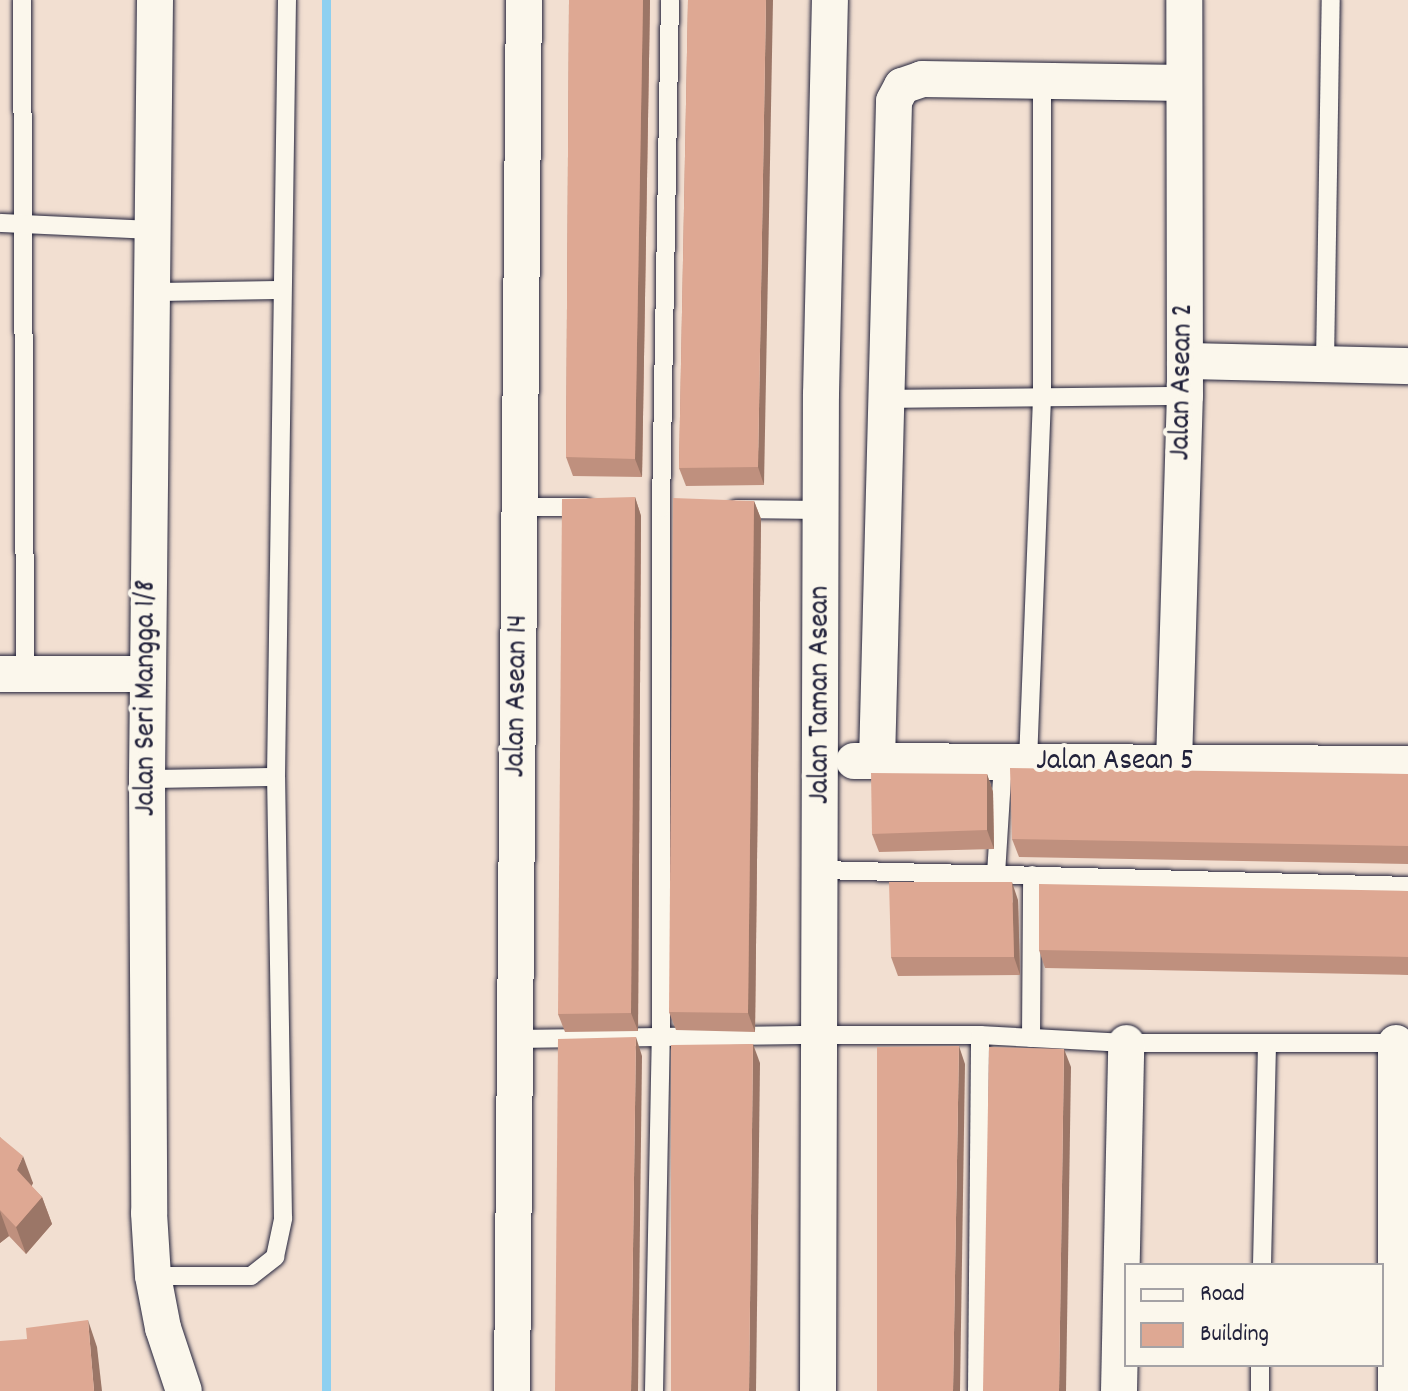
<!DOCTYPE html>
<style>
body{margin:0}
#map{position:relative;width:1408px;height:1391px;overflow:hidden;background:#f2dfd1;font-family:Dekko,sans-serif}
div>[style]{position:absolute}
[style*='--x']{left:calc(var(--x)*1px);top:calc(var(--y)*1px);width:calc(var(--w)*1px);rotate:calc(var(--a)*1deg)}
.stream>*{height:9px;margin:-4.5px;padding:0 4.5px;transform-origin:4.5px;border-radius:4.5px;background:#8ed0f0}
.roads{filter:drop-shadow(0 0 2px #22223b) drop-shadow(0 0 2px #22223b)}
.lane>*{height:18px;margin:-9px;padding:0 9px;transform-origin:9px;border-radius:9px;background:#fbf7ec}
.street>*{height:36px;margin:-18px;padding:0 18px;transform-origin:18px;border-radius:18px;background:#fbf7ec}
.wall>*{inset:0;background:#bf907e}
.shaded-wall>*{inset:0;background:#9b7667}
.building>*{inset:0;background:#dea893}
span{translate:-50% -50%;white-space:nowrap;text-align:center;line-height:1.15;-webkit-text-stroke:8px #fbf7ec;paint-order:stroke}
.street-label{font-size:30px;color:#22223b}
.legend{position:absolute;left:1124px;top:1263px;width:260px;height:104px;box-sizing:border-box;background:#fbf7ec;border:2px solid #a4a2a5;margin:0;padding:10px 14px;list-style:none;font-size:24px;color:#22223b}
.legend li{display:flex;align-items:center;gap:16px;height:40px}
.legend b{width:40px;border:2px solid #a4a2a5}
</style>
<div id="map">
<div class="stream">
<i style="--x:326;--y:1391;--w:1391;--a:-90"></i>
</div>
<div class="roads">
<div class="lane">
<i style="--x:22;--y:0;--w:671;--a:89.74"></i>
<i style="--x:0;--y:223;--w:154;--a:2.6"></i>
<i style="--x:153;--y:292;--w:129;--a:-0.9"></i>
<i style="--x:1325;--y:363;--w:363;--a:-89.1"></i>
<i style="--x:886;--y:399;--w:299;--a:-0.6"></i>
<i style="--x:521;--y:507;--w:65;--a:0"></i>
<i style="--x:736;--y:509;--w:85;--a:0.7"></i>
<i style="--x:1028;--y:762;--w:362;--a:-87.8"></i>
<i style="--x:1042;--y:400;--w:317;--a:-90"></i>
<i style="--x:147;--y:779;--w:129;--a:-0.9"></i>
<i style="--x:822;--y:870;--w:586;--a:1.56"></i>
<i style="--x:996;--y:874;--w:112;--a:-86.4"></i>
<i style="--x:1031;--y:1038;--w:163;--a:-89.6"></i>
<i style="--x:515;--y:1039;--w:304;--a:-0.8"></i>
<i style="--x:819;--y:1035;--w:161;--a:0"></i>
<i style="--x:980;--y:1035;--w:146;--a:3.1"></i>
<i style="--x:1126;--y:1043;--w:275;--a:0"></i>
<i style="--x:1262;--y:1265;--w:222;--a:-88.7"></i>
<i style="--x:153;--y:1276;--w:98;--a:0"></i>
<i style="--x:251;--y:1276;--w:31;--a:-38"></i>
<i style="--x:275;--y:1257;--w:40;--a:-78"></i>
<i style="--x:283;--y:1218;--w:441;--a:-90.9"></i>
<i style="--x:276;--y:777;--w:777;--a:-89.19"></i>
<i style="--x:654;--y:1391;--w:354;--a:-88.9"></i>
<i style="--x:661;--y:1037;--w:529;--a:-90"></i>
<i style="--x:661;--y:508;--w:508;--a:-88.99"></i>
<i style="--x:977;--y:1391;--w:356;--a:-89.5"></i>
<i style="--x:1260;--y:1391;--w:26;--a:-90"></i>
</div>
<div class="street">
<i style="--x:155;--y:0;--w:779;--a:90.59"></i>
<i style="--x:147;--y:779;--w:434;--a:89.7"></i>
<i style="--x:149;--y:1213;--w:63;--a:86.4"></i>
<i style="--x:153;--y:1276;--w:53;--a:79.1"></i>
<i style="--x:163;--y:1328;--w:66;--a:71.6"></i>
<i style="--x:1185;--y:361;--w:223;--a:1.3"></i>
<i style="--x:0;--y:674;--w:148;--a:0"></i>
<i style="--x:854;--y:761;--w:554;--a:0.31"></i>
<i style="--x:877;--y:761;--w:660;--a:-88.52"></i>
<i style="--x:894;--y:101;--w:17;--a:-62"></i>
<i style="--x:902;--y:86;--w:21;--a:-19"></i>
<i style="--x:922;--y:79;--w:262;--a:0.9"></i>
<i style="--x:1174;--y:763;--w:367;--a:-88.3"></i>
<i style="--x:1185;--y:396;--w:396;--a:-90.1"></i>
<i style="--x:512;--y:1391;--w:1391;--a:-89.51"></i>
<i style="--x:818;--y:1391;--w:997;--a:-89.83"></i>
<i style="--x:821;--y:394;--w:394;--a:-88.7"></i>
<i style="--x:1119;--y:1391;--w:348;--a:-88.8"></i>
<i style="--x:1396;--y:1391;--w:348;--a:-90"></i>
</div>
</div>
<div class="wall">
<i style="clip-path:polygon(569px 0,650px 0,642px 477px,573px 476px,566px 457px)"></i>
<i style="clip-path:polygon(688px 0,764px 485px,686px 486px,679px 468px)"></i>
<i style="clip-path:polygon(635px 497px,641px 516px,638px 1031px,565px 1032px,558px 1014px)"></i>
<i style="clip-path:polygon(754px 501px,761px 519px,755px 1032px,676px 1030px,669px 1012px)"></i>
<i style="clip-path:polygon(987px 774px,993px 792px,994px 849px,879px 852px,872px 834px)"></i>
<i style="clip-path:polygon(1408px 774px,1408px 864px,1019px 857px,1012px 839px)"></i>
<i style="clip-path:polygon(1408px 891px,1408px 975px,1045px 968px,1039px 950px)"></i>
<i style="clip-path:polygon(1018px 900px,1020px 975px,898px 976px,891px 957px)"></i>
<i style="clip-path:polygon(0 1137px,33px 1183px,31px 1186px,42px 1197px,52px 1224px,26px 1254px,9px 1236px,0 1243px)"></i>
</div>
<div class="shaded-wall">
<i style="clip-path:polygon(643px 0,650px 0,642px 477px,635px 459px)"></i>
<i style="clip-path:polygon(766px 0,773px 0,764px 485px,758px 467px)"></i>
<i style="clip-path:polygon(635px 497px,641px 516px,638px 1031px,631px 1013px)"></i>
<i style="clip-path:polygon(754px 501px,761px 519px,755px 1032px,748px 1013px)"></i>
<i style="clip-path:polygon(987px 774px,993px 792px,994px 849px,987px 830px)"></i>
<i style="clip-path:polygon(1012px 882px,1018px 900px,1020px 975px,1014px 957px)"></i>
<i style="clip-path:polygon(636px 1037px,642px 1056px,638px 1391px,631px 1391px)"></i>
<i style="clip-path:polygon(753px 1044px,760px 1063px,756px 1391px,749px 1391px)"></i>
<i style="clip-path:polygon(959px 1046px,965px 1064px,960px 1391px,953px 1391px)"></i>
<i style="clip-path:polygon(1064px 1049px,1071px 1067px,1066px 1391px,1059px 1391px)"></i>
<i style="clip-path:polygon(23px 1156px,33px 1183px,27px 1197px,17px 1170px)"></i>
<i style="clip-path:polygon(42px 1197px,52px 1224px,26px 1254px,16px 1227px)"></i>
<i style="clip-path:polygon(0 1211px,9px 1236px,0 1243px)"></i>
<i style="clip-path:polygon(88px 1320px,97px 1347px,102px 1391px,94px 1391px)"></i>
</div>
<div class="building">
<i style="clip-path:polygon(569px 0,643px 0,635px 459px,566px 457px)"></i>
<i style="clip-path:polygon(688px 0,766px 0,758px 467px,679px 468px)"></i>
<i style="clip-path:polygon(635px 497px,631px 1013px,558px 1014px,562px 499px)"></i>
<i style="clip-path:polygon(673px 498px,754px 501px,748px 1013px,669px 1012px)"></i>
<i style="clip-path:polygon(1010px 768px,1408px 774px,1408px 846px,1012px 839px)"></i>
<i style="clip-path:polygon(871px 773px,987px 774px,987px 830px,872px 834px)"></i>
<i style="clip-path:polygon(889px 882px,1012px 882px,1014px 957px,891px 957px)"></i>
<i style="clip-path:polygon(1039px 884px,1408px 891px,1408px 957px,1039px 950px)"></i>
<i style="clip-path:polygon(636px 1037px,631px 1391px,555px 1391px,558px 1039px)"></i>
<i style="clip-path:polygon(753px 1044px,749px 1391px,671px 1391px,671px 1045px)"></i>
<i style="clip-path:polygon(959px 1046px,953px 1391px,877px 1391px,877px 1047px)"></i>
<i style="clip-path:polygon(989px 1047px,1064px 1049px,1059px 1391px,983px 1391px)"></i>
<i style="clip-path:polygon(0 1137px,23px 1156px,17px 1170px,42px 1197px,16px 1227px,0 1210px)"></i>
<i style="clip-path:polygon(88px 1320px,94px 1391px,0 1391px,0 1341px,27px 1339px,26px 1328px)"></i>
</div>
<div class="street-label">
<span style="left:1184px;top:382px;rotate:-89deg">Jalan Asean 2</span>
<span style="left:822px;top:695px;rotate:-90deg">Jalan Taman Asean</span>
<span style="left:519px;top:696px;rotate:-89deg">Jalan Asean 14</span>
<span style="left:148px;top:698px;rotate:-90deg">Jalan Seri Mangga 1/8</span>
<span style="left:1115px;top:763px">Jalan Asean 5</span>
</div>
<ul class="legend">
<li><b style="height:10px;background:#fbf7ec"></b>Road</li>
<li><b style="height:22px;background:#dea893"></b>Building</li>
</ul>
</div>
